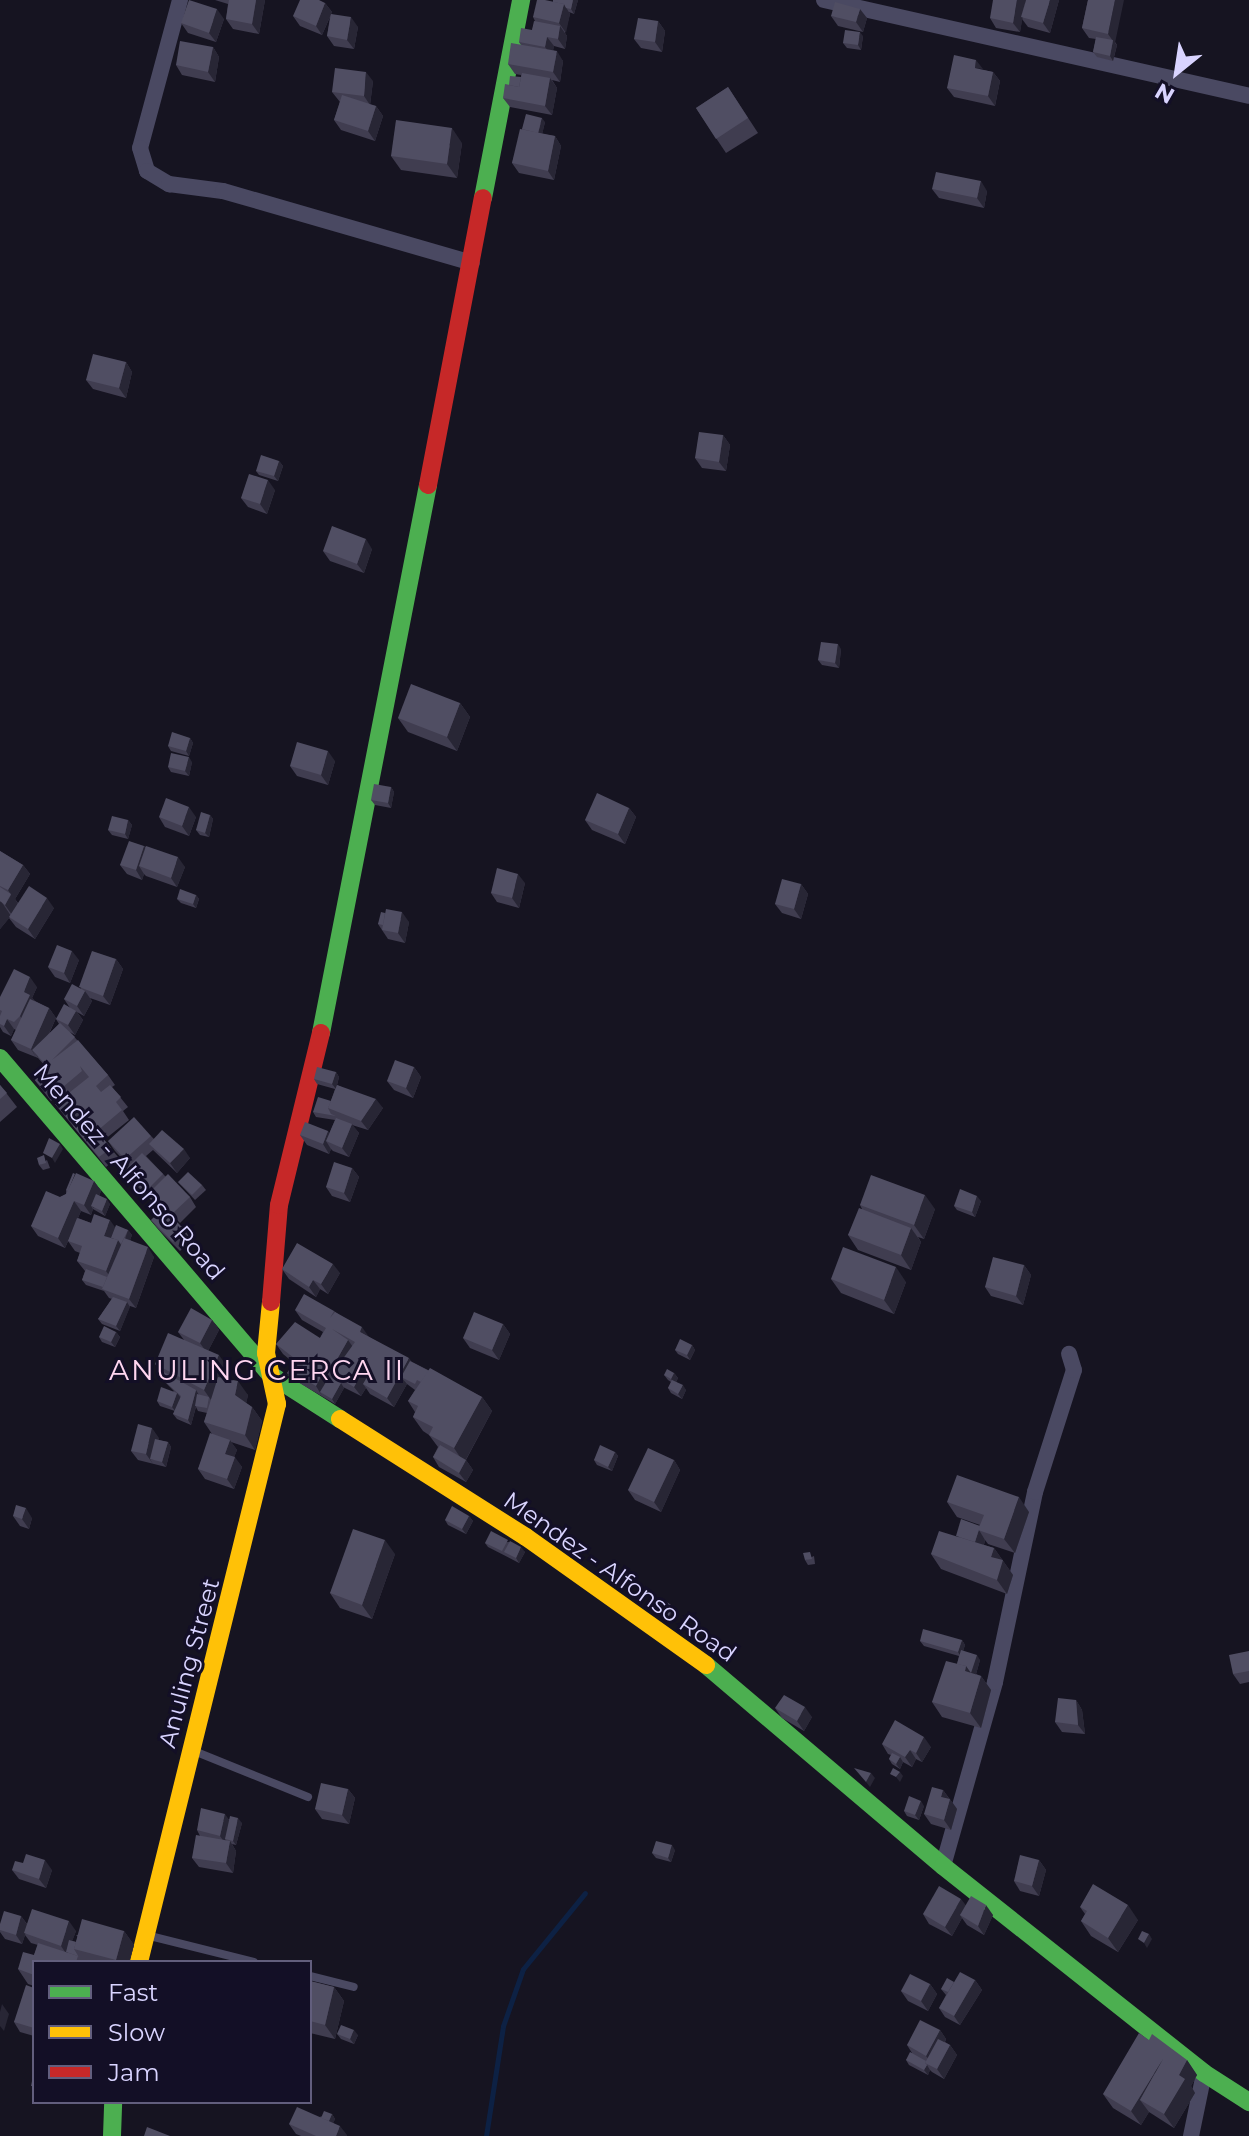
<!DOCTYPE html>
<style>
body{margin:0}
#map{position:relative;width:1249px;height:2136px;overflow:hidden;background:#161421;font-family:Montserrat,sans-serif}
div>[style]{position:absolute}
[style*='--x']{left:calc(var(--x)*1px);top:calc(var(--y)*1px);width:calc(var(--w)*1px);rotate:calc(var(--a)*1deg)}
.stream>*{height:5px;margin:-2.5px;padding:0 2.5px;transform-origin:2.5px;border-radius:2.5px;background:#0d2144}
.lane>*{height:8px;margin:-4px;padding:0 4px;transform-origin:4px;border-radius:4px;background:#4a4962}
.street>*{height:16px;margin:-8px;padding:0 8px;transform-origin:8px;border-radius:8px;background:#4a4962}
.fast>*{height:18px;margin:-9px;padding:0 9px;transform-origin:9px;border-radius:9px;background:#4caf50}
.slow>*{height:18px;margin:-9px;padding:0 9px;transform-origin:9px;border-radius:9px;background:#ffc107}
.jam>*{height:18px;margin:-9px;padding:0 9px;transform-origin:9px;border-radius:9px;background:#c62828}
.wall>*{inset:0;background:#403d50}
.shaded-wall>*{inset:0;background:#282635}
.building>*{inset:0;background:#504e63}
span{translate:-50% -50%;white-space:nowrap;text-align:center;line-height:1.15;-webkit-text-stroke:6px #130f26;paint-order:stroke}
.street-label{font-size:24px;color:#d9d4ff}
.quarter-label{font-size:28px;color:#ffd6f0;letter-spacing:2px}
.legend{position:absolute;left:32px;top:1960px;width:280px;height:144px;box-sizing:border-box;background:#130f26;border:2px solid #625e7d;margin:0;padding:10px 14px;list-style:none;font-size:24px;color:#d9d4ff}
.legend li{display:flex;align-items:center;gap:16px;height:40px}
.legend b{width:40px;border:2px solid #625e7d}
.north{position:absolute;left:1137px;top:32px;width:80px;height:80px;-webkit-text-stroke:6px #130f26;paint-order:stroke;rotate:210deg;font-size:22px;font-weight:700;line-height:32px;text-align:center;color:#d9d4ff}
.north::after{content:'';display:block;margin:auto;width:28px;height:36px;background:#d9d4ff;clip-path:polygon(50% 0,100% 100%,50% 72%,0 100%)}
</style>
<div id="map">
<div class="stream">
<i style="--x:486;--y:2136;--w:111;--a:-81.2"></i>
<i style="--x:503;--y:2026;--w:60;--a:-70.7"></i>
<i style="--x:523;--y:1969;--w:98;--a:-50.8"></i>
</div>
<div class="lane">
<i style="--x:194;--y:1751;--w:123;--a:22"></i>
<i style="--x:146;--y:1935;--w:111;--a:14"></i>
<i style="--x:310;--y:1976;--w:45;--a:14"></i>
</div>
<div class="street">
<i style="--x:180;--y:0;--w:153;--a:105.1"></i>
<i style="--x:140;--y:148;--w:24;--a:73"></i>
<i style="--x:147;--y:171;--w:26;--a:31"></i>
<i style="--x:169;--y:184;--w:54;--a:7.4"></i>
<i style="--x:223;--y:191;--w:259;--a:16.1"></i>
<i style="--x:824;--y:0;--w:436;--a:12.7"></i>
<i style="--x:943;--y:1866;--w:191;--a:-74.2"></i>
<i style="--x:995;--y:1682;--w:194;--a:-78.1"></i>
<i style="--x:1035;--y:1492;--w:128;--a:-72.3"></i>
<i style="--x:1074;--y:1370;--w:17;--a:-107"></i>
<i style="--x:1191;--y:2136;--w:64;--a:-78.3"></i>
</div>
<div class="fast">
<i style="--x:483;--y:198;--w:202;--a:-79.1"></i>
<i style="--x:321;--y:1033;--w:558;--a:-78.95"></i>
<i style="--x:0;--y:1058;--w:417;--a:49.5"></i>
<i style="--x:271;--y:1375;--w:82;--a:32.5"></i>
<i style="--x:706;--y:1665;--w:311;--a:40.3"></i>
<i style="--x:943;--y:1866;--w:333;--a:38.4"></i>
<i style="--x:1204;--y:2073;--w:54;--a:32.8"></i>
<i style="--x:112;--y:2136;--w:34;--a:-88"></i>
</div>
<div class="slow">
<i style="--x:340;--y:1419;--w:220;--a:32.4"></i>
<i style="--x:526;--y:1537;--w:221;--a:35.4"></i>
<i style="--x:139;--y:1962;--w:575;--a:-76.11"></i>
<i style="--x:277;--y:1404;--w:52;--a:-102.2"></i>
<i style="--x:266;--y:1353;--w:51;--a:-84.4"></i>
</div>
<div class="jam">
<i style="--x:428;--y:485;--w:292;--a:-79.2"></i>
<i style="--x:271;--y:1302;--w:97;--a:-85.3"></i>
<i style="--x:279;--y:1205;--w:177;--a:-76.3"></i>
</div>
<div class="wall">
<i style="clip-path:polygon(215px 0,265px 0,259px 34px,233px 29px,226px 19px,228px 4px)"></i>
<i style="clip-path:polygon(578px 0,574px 14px,569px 12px,570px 14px,565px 33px,567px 36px,565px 49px,554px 46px,553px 50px,563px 61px,560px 82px,552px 80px,557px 88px,552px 115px,510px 107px,503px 98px,509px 85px,521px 77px,521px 75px,515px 74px,508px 64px,521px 45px,519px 42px,532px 30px,535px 21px,533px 17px,553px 2px)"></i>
<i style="clip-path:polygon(1059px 0,1050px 33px,1028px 27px,1022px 19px,1020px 32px,996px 28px,990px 18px)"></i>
<i style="clip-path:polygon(1088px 0,1117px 45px,1113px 61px,1097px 57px,1093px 52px,1096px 39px,1089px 38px,1082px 28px)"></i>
<i style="clip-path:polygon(325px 3px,332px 12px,331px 14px,358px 27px,354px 49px,334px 46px,327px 36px,330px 17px,322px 35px,300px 26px,293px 16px)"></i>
<i style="clip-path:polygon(831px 16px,867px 18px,863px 32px,838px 26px)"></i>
<i style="clip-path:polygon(224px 19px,216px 42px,188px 33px,181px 23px)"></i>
<i style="clip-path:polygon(658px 21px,665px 31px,662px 52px,641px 48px,634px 39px)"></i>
<i style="clip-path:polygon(863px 36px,861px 50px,847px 48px,843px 43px)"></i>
<i style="clip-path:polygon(213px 47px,219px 57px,215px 82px,182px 75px,176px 65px)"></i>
<i style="clip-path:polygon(983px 70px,993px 72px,1000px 81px,995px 106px,954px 97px,947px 88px)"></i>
<i style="clip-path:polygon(373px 81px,370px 105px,376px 106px,383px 116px,375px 141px,341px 130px,334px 120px,340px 102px,332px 92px)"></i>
<i style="clip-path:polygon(728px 87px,758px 133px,726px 153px,696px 108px)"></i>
<i style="clip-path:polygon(545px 122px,542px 134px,555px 136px,561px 146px,554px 180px,519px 173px,512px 163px,522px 129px)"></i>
<i style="clip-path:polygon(462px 143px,457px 178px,401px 170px,391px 156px)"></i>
<i style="clip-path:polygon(932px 189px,987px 191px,984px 208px,939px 198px)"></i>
<i style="clip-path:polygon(126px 362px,132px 372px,126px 398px,93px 389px,86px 380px)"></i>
<i style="clip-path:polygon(723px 435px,730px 445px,726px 471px,702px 468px,695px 458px)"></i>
<i style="clip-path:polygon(279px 461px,283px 466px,278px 481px,259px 475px,256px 471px)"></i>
<i style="clip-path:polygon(275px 490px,267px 514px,248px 507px,241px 498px)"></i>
<i style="clip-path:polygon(372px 549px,364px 573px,330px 561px,323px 551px)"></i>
<i style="clip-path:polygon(841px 649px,839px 668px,822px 665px,818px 660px)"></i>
<i style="clip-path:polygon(460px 703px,470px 717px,457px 751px,408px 732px,398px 718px)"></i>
<i style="clip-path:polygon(190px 738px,193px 743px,189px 756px,171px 751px,168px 746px)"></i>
<i style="clip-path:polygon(335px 761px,328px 785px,297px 776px,290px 766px)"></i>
<i style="clip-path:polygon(192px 762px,189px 776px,171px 772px,168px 767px)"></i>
<i style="clip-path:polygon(391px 787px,394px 792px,391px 808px,375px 805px,371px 800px)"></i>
<i style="clip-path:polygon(629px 808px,636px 817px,625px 844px,592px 830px,585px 820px)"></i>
<i style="clip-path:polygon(210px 815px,213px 819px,209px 837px,200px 835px,196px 830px)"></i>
<i style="clip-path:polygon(159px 817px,196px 817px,189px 836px,165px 827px)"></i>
<i style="clip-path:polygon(128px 820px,132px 825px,128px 839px,112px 835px,108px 830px)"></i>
<i style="clip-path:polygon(144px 846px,185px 867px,177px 887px,146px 876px,144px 874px,142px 880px,127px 874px,120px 865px)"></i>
<i style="clip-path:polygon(0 851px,23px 865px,30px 874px,15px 899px,18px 903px,54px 908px,35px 939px,16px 927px,9px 918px,0 929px)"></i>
<i style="clip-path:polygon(525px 883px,519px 908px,497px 902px,491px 893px)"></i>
<i style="clip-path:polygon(801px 884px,808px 894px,801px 919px,782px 913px,775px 904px)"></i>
<i style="clip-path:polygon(196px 895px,199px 899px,196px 908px,181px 903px,177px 899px)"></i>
<i style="clip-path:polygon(385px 913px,409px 922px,405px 943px,388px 939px,378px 924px)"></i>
<i style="clip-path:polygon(116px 959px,123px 969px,110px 1005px,90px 998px,92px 1001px,84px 1016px,77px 1012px,83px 1020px,75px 1035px,70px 1032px,108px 1075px,115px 1085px,112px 1087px,128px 1107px,123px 1111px,129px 1120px,104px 1140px,118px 1157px,106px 1167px,55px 1104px,61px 1099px,58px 1095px,51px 1101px,33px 1078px,46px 1067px,38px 1058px,18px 1050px,11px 1040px,16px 1030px,14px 1029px,11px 1036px,3px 1032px,0 1027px,0 997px,37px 987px,32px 998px,35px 1001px,49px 1008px,56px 1018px,49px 1034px,59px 1024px,56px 1019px,70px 1008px,64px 999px,80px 989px)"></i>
<i style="clip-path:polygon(79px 960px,70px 983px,55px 977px,48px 967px)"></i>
<i style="clip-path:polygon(414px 1067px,421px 1077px,413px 1098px,394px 1090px,387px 1081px)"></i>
<i style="clip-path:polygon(336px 1072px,339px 1077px,337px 1085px,383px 1108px,368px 1130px,352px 1125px,359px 1133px,349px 1157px,333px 1151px,331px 1149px,329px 1154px,307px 1145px,300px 1135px,328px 1131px,329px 1134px,335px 1120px,316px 1117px,313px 1112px,331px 1101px,335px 1089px,317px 1084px,314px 1079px)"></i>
<i style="clip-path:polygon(0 1085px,17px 1107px,0 1122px)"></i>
<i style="clip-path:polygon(151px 1136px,154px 1139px,190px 1158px,177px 1173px,153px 1150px,146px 1156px,165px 1176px,190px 1197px,196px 1207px,180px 1223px,156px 1197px,152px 1201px,131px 1180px,124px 1171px,129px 1166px,115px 1151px,108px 1141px)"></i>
<i style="clip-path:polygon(47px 1160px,50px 1168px,43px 1170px,39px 1165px)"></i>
<i style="clip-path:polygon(352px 1168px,359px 1177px,350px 1202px,332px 1196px,326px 1187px)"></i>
<i style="clip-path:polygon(94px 1181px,101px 1191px,99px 1196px,110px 1204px,105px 1216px,93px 1209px,91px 1215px,81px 1211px,78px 1218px,91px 1223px,128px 1230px,132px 1235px,130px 1240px,154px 1257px,136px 1308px,130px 1306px,120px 1331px,102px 1324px,98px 1319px,112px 1299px,109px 1298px,104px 1291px,86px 1285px,82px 1280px,85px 1271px,77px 1261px,80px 1253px,75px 1251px,68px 1241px,70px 1237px,65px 1248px,38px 1236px,31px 1226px,60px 1197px,66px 1194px,66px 1190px)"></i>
<i style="clip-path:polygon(178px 1182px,202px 1185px,206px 1190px,195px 1200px)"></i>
<i style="clip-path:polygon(981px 1201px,975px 1217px,957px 1210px,954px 1206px)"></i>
<i style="clip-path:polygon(860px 1205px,935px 1209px,924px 1239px,918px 1237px,921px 1242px,911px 1270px,858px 1250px,848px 1235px,862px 1209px)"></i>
<i style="clip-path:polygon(151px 1220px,185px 1230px,191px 1240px,180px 1251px,158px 1229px)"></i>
<i style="clip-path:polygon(1024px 1265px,1031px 1275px,1023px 1305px,991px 1296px,985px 1287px)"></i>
<i style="clip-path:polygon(282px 1269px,340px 1273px,328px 1294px,320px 1289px,316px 1297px,289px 1279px)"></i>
<i style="clip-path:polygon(831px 1279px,906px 1282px,894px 1314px,841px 1293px)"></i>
<i style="clip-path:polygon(295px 1310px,334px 1311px,369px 1337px,412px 1362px,482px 1397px,492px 1411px,466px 1460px,473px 1470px,466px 1482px,439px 1467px,433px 1457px,438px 1447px,429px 1435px,423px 1431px,413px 1417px,415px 1412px,408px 1401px,415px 1390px,407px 1384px,394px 1407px,370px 1394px,366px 1388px,361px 1396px,343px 1387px,344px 1388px,335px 1404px,291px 1378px,287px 1373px,300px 1368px,283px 1354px,276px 1344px,320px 1338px,323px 1332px,302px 1320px)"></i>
<i style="clip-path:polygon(212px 1320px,219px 1330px,208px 1351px,226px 1365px,221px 1377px,248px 1395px,246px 1403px,252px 1407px,262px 1421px,255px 1450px,231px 1442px,237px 1450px,234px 1457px,242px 1467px,234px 1489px,205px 1479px,198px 1469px,212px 1434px,204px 1422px,207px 1413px,198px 1411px,196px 1407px,191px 1425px,177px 1419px,173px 1414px,175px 1411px,160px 1406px,157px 1401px,174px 1391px,160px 1377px,161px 1373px,155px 1364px,184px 1340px,178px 1332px)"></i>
<i style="clip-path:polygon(503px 1324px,510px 1334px,499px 1360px,470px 1348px,463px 1338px)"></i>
<i style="clip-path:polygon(116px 1332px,120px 1337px,115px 1347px,102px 1342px,99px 1337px)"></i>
<i style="clip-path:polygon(692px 1345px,695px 1350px,690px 1360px,678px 1354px,675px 1350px)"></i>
<i style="clip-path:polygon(674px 1373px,678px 1378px,676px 1382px,686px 1390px,682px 1399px,671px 1393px,668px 1388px,671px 1382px,668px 1380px,664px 1375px)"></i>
<i style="clip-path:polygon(159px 1438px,158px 1440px,168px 1442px,171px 1447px,166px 1467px,138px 1460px,131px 1451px)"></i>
<i style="clip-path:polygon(615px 1452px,618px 1456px,612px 1471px,597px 1465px,594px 1460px)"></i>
<i style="clip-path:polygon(674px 1460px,680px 1470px,661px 1512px,635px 1500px,628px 1490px)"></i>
<i style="clip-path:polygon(947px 1502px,1029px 1512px,1015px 1553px,988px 1544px,985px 1540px,984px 1545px,994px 1548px,1013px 1575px,1007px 1594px,941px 1569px,931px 1554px,980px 1525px,957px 1517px)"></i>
<i style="clip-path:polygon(13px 1516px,32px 1518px,29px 1529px,20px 1526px)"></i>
<i style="clip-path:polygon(469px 1516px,473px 1521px,466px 1534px,448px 1525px,445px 1520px)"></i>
<i style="clip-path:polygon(509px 1542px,525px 1552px,519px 1563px,488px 1547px,485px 1543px)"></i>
<i style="clip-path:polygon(395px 1554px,372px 1619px,340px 1608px,330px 1593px)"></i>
<i style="clip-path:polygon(814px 1556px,815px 1564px,808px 1565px,805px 1560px)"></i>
<i style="clip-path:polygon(674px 1607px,678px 1612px,672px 1622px,661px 1615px,658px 1610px)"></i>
<i style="clip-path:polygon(962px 1640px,965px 1645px,963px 1651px,980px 1660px,976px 1674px,981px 1676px,991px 1690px,981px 1728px,942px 1717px,932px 1702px,957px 1664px,959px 1656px,924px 1646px,920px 1641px)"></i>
<i style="clip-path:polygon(1249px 1651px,1249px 1682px,1240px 1684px,1233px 1674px)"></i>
<i style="clip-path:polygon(1076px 1700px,1082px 1710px,1085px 1734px,1062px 1732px,1055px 1722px)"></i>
<i style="clip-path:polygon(775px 1708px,812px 1717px,804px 1731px,782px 1718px)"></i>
<i style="clip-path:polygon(882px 1744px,931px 1747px,922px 1762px,916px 1759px,912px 1767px,903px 1762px,900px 1769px,892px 1764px,889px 1759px,891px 1755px,888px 1754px)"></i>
<i style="clip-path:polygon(348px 1789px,355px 1798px,349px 1824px,322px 1819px,315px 1809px)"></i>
<i style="clip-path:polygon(943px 1790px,957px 1809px,951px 1830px,931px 1824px,924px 1814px)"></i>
<i style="clip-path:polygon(924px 1806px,919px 1820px,907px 1816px,904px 1811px)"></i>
<i style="clip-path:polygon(229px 1819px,242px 1823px,236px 1845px,232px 1844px,236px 1851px,233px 1873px,199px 1867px,192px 1858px,200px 1836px,197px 1830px)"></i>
<i style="clip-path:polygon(675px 1850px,671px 1862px,656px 1858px,652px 1853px)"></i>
<i style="clip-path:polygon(1039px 1860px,1046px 1870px,1039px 1896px,1020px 1891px,1014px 1881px)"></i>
<i style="clip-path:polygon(12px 1870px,52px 1870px,46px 1888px,19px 1879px)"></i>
<i style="clip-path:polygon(966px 1905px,993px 1915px,984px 1935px,967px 1925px,962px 1918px,952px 1936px,929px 1924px,923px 1914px)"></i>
<i style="clip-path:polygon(1080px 1907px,1138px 1920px,1118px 1952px,1091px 1936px,1081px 1921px,1085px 1914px)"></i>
<i style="clip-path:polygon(21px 1916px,27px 1924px,76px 1931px,72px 1941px,76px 1942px,78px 1937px,76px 1935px,124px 1931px,134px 1945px,129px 1962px,34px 1962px,34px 1986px,28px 1984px,18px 1969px,34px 1955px,38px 1945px,31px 1943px,25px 1935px,22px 1944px,5px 1939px,0 1932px,0 1930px)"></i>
<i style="clip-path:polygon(975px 1980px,982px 1990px,960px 2025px,945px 2017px,939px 2008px,946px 1995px,941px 1989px,954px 1982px)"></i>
<i style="clip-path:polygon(310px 1981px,334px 1987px,344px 2001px,335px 2039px,310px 2033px)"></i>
<i style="clip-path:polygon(930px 1984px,937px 1994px,928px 2011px,908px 2001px,901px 1991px)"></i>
<i style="clip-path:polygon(34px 1988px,34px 2036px,20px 2032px,14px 2022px)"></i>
<i style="clip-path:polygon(940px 2030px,946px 2039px,945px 2042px,950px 2045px,957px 2055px,944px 2079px,932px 2072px,930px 2070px,928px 2075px,909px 2065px,906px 2060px,912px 2053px,907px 2045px)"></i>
<i style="clip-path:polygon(337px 2034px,358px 2035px,354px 2044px,341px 2039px)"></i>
<i style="clip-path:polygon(1187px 2060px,1197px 2075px,1191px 2086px,1195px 2093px,1174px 2128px,1149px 2112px,1141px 2125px,1113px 2108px,1103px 2094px)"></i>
<i style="clip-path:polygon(332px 2114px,335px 2119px,333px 2123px,347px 2136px,301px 2136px,296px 2134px,289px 2124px)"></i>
</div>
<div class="shaded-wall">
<i style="clip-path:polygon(256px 0,265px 0,259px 34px,252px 24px)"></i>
<i style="clip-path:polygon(573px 0,578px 0,574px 14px,571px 9px)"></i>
<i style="clip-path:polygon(1017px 0,1026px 0,1020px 32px,1013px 23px)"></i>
<i style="clip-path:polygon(1050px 0,1059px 0,1050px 33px,1043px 23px)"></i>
<i style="clip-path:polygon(1115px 0,1124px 0,1115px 43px,1117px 45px,1113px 61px,1110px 56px,1113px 41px,1108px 34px)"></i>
<i style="clip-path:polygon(325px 3px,332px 12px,322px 35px,316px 26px)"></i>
<i style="clip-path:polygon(564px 4px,570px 14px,566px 33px,559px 23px)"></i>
<i style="clip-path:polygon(217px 9px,224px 19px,216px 42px,209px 33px)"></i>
<i style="clip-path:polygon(860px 9px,867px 18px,863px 32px,856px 22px)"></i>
<i style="clip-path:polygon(351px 17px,358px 27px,354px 49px,347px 40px)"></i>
<i style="clip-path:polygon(658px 21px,665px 31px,662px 52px,655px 42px)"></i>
<i style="clip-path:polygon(560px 26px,567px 36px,565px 49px,558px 39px)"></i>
<i style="clip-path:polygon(860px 32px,863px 36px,861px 50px,858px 45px)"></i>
<i style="clip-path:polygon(547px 37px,554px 46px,552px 56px,545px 47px)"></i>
<i style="clip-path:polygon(213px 47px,219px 57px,215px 82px,208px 72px)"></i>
<i style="clip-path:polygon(557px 51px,563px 61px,560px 82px,553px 72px)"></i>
<i style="clip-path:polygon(976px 60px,983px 69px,975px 68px)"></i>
<i style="clip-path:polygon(366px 72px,373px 81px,370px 105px,364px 96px)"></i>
<i style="clip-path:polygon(993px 72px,1000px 81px,995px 106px,988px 96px)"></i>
<i style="clip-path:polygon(550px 78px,557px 88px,552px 115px,545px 106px)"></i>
<i style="clip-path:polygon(376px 106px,383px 116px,375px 141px,368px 131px)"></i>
<i style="clip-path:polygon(542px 118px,545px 122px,541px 139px,538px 134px)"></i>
<i style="clip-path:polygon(452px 128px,462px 143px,457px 178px,447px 164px)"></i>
<i style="clip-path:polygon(555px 136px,561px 146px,554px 180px,548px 171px)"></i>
<i style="clip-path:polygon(981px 181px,987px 191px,984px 208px,977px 198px)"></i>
<i style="clip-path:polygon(126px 362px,132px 372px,126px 398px,119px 388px)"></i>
<i style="clip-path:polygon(723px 435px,730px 445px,726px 471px,719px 462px)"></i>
<i style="clip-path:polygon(279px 461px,283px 466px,278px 481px,274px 476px)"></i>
<i style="clip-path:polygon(268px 480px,275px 490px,267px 514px,260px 504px)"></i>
<i style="clip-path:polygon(366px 539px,372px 549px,364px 573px,357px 564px)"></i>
<i style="clip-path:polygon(838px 644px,841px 649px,839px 668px,835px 663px)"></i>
<i style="clip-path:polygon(460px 703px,470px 717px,457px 751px,447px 737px)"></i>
<i style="clip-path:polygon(190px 738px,193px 743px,189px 756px,186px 751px)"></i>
<i style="clip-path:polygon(328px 751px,335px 761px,328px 785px,321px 775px)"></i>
<i style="clip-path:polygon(189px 757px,192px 762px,189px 776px,185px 771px)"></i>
<i style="clip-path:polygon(391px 787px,394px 792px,391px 808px,388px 803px)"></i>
<i style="clip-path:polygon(189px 807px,196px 817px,189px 836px,182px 826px)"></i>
<i style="clip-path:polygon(629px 808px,636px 817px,625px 844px,618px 834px)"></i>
<i style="clip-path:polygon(210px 815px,213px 819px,209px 837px,205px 833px)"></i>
<i style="clip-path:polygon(128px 820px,132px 825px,128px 839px,125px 834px)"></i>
<i style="clip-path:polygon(144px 846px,151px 856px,139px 866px,144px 874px,142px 880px,136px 870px)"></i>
<i style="clip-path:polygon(178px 857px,185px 867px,177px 887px,171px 878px)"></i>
<i style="clip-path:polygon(23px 865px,30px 874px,15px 899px,18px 904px,12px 915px,5px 905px,11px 895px,8px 890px)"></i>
<i style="clip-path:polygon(518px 874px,525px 883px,519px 908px,512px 898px)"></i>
<i style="clip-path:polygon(801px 884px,808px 894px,801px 919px,794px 909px)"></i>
<i style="clip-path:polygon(196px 895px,199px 899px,196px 908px,193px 904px)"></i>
<i style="clip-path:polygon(47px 898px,54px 908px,35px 939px,28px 929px)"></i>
<i style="clip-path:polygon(1px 901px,11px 916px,0 929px,0 902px)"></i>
<i style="clip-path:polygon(402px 912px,409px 922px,405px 943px,398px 933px)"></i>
<i style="clip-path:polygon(72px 951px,79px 960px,70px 983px,64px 973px)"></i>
<i style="clip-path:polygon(116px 959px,123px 969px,110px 1005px,103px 996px)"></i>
<i style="clip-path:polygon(30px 977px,37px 987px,32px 998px,37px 1005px,26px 1026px,20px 1016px,24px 992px)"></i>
<i style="clip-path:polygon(85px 991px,92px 1001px,84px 1016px,77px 1006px)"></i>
<i style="clip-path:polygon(49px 1008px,56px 1018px,38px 1057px,32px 1050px,37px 1059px,31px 1049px)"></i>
<i style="clip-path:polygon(76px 1011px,83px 1020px,75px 1035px,68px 1025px)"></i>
<i style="clip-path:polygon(7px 1019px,14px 1029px,11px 1036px,4px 1026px)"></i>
<i style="clip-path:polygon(414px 1067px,421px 1077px,413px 1098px,406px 1088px)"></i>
<i style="clip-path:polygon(336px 1072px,339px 1077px,336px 1089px,332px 1084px)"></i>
<i style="clip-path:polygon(376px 1099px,383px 1108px,368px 1130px,361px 1121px)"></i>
<i style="clip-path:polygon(352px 1124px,359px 1133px,349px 1157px,342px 1148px)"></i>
<i style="clip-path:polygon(328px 1131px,335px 1141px,326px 1141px,331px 1149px,329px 1154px,323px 1144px)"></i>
<i style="clip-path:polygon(60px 1144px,63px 1149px,55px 1163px,52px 1158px)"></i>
<i style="clip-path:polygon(184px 1149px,190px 1158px,177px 1173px,170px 1163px)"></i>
<i style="clip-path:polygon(352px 1168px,359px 1177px,350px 1202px,344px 1193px)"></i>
<i style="clip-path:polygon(94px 1181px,101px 1191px,94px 1208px,91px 1206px,93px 1209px,91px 1215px,84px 1205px)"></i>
<i style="clip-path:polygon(925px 1195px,935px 1209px,924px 1239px,914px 1225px)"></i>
<i style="clip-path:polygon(977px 1196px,981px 1201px,975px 1217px,972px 1212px)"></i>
<i style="clip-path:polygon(107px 1199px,110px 1204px,105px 1216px,102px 1211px)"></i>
<i style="clip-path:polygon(74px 1201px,81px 1211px,65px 1248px,58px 1238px)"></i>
<i style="clip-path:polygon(110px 1220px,117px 1230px,113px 1241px,104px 1236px)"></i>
<i style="clip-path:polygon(911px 1228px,921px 1242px,911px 1270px,901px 1255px)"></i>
<i style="clip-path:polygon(128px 1230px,132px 1235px,126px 1250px,123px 1245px)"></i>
<i style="clip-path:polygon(118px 1240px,124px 1250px,113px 1281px,106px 1271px)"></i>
<i style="clip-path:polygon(148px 1247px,154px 1257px,136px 1308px,129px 1299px)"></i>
<i style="clip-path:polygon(333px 1264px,340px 1273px,328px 1294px,321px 1284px)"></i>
<i style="clip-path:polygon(1024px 1265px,1031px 1275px,1023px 1305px,1016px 1296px)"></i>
<i style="clip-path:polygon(896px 1267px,906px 1282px,894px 1314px,884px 1300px)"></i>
<i style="clip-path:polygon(313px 1280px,320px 1289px,316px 1297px,309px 1287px)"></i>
<i style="clip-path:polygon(127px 1302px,130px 1307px,120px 1331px,116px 1326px)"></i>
<i style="clip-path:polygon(212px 1320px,219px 1330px,207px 1353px,200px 1343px)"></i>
<i style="clip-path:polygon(503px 1324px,510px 1334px,499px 1360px,492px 1350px)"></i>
<i style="clip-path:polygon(362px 1327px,369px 1337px,360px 1332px)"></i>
<i style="clip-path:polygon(116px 1332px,120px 1337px,115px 1347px,111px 1342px)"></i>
<i style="clip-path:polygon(348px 1340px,355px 1350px,335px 1376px,331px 1370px)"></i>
<i style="clip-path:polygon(692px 1345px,695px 1350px,690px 1360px,687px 1355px)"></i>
<i style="clip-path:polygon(219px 1355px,226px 1365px,211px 1400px,204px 1390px)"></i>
<i style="clip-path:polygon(409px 1358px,416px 1367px,401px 1377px,407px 1384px,394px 1407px,387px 1398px)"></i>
<i style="clip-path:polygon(321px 1364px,331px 1381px,320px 1392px,322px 1396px,316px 1386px)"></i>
<i style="clip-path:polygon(364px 1369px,371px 1378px,363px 1384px,366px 1388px,361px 1396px,354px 1387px)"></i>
<i style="clip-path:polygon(674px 1373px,678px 1378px,675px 1384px,671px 1379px)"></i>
<i style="clip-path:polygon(238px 1381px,248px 1395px,245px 1410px,235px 1395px)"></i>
<i style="clip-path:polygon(341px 1383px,344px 1388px,335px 1404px,332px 1399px)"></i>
<i style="clip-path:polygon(683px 1385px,686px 1390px,682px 1399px,678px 1394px)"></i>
<i style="clip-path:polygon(196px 1390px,199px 1395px,191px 1425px,188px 1420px)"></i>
<i style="clip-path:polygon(177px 1393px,181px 1398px,176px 1412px,172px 1407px)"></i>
<i style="clip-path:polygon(482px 1397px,492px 1411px,464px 1463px,454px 1448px)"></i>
<i style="clip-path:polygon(252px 1407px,262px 1421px,255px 1450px,245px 1435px)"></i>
<i style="clip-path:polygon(152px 1428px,159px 1438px,154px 1460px,150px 1459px,153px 1464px,146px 1454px)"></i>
<i style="clip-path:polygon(230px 1440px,237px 1450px,232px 1463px,225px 1454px)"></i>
<i style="clip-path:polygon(168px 1442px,171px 1447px,166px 1467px,162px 1462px)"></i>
<i style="clip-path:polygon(615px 1452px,618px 1456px,612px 1471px,608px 1467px)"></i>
<i style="clip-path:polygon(235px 1457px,242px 1467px,234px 1489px,227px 1479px)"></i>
<i style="clip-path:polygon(466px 1460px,473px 1470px,466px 1482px,459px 1473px)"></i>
<i style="clip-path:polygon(674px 1460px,680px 1470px,661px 1512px,654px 1502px)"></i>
<i style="clip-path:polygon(1019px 1497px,1029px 1512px,1015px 1553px,1004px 1539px)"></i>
<i style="clip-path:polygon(26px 1508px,32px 1518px,29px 1529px,22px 1519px)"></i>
<i style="clip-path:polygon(469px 1516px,473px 1521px,466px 1534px,462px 1529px)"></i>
<i style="clip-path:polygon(979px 1530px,985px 1540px,981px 1554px,974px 1545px)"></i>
<i style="clip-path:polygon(385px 1540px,395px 1554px,372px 1619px,362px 1605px)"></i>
<i style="clip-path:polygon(521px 1547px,525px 1552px,519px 1563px,516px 1558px)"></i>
<i style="clip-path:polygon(994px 1548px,1013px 1575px,1007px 1594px,997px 1580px,991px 1557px)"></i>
<i style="clip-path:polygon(674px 1607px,678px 1612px,672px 1622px,668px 1617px)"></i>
<i style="clip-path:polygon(962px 1640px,965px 1645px,961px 1657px,958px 1652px)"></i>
<i style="clip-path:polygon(977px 1655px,980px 1660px,975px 1678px,965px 1671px,966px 1666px)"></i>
<i style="clip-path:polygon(981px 1676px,991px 1690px,981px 1728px,970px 1713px)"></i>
<i style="clip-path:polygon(1076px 1700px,1082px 1710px,1085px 1734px,1078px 1725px)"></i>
<i style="clip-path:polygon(805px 1707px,812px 1717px,804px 1731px,797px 1721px)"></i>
<i style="clip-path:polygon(924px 1737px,931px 1747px,922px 1762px,916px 1753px)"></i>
<i style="clip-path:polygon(910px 1750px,916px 1759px,912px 1767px,905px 1757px)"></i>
<i style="clip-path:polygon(900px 1757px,903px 1762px,900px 1769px,896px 1764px)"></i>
<i style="clip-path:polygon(900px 1772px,903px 1776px,900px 1782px,896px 1777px)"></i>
<i style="clip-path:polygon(871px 1773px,875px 1778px,870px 1787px,866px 1782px)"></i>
<i style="clip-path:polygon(348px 1789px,355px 1798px,349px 1824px,342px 1815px)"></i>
<i style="clip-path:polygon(943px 1790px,950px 1800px,941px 1797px)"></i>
<i style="clip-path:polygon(950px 1799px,957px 1809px,951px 1830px,944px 1820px)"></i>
<i style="clip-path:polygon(921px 1801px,924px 1806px,919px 1820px,915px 1815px)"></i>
<i style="clip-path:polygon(225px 1814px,232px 1824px,225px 1839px,228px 1843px,227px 1846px,220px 1836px)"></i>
<i style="clip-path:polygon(238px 1818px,242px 1823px,236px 1845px,233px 1841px)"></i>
<i style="clip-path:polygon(230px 1841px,236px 1851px,233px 1873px,226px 1863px)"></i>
<i style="clip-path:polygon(672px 1845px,675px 1850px,671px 1862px,668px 1858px)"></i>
<i style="clip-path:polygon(45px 1860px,52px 1870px,46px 1888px,39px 1879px)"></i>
<i style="clip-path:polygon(1039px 1860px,1046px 1870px,1039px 1896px,1032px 1886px)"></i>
<i style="clip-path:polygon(961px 1899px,968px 1908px,960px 1915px,962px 1918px,952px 1936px,945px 1927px)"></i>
<i style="clip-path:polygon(986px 1905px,993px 1915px,984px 1935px,978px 1926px)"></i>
<i style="clip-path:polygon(1128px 1905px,1138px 1920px,1118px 1952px,1108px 1938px)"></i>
<i style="clip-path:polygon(21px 1916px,28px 1926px,22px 1944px,16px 1935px)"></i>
<i style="clip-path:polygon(69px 1921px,76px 1931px,67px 1955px,61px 1946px)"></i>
<i style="clip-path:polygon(124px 1931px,134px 1945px,129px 1962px,117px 1962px,116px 1960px)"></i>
<i style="clip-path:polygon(1149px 1934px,1152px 1939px,1147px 1948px,1144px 1943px)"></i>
<i style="clip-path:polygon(975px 1980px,982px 1990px,960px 2025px,954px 2016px)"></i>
<i style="clip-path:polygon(930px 1984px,937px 1994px,928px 2011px,921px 2001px)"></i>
<i style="clip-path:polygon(334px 1987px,344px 2001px,335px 2039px,325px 2025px)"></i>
<i style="clip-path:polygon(2px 2004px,9px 2014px,4px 2031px,0 2026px,0 2012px)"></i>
<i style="clip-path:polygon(354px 2030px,358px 2035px,354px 2044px,350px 2039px)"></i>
<i style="clip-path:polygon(940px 2030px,946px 2039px,933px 2065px,926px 2056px)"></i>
<i style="clip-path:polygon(950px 2045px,957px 2055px,944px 2079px,937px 2069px)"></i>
<i style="clip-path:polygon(1163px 2059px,1140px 2100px,1149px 2112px,1141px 2125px,1131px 2111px)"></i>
<i style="clip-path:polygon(1187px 2060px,1197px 2075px,1191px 2086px,1195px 2093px,1174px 2128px,1164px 2114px,1179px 2075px)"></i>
<i style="clip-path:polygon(927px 2065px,930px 2070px,928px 2075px,924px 2070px)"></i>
<i style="clip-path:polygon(332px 2114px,335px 2119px,331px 2128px,328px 2123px)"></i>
<i style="clip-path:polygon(340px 2126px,347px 2135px,347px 2136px,336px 2136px)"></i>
</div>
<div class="building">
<i style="clip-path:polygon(189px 0,217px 9px,209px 33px,181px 23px)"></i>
<i style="clip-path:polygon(229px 0,256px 0,252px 24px,226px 19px)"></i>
<i style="clip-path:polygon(300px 0,319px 0,325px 3px,316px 26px,293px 16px)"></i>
<i style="clip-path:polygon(537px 0,545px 0,564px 4px,559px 23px,533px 17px)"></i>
<i style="clip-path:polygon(553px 0,573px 0,571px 9px,566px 8px,564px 4px,553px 2px)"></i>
<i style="clip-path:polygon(993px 0,1017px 0,1013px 23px,990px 18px)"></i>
<i style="clip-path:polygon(1026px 0,1050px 0,1043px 23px,1021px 17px)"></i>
<i style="clip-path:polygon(1088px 0,1115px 0,1108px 34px,1082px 28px)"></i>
<i style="clip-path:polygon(835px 2px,860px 9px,856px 22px,831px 16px)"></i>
<i style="clip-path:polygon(331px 14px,351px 17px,347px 40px,327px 36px)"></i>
<i style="clip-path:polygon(638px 18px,658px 21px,655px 42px,634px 39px)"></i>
<i style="clip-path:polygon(534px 21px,560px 26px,558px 39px,547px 37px,545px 47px,519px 42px,521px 28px,532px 30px)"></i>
<i style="clip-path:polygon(845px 30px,860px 32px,858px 45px,843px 43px)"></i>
<i style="clip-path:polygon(1096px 37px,1113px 40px,1110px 56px,1093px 52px)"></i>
<i style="clip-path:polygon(180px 41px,213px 47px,208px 72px,176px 65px)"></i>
<i style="clip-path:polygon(511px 43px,557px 51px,553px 72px,508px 64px)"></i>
<i style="clip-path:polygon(954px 55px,976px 60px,975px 68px,993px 72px,988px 96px,947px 88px)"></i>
<i style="clip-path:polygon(335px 68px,366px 72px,364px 96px,332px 92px)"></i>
<i style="clip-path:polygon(522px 73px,550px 78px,545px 106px,503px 98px,505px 84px,519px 87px)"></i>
<i style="clip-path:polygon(510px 76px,521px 77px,519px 87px,509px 85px)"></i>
<i style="clip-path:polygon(728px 87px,748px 118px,716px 139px,696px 108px)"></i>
<i style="clip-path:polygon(342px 95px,376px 106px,368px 131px,334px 120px)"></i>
<i style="clip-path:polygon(526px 114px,542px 118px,538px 133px,522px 129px)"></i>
<i style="clip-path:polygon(396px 120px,452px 128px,447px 164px,391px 156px)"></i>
<i style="clip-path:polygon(520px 129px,555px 136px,548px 171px,512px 163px)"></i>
<i style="clip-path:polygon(936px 172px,981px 181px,977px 198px,932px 189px)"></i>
<i style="clip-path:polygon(93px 354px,126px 362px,119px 388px,86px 380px)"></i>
<i style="clip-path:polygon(699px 432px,723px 435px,719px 462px,695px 458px)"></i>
<i style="clip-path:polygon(261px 455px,279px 461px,274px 476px,256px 471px)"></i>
<i style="clip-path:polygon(249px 474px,268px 480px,260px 504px,241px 498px)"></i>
<i style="clip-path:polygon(332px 526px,366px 539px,357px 564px,323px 551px)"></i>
<i style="clip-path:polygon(821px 642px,838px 644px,835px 663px,818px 660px)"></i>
<i style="clip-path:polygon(411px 684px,460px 703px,447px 737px,398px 718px)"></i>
<i style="clip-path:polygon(172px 732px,190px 738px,186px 751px,168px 746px)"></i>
<i style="clip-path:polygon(297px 742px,328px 751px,321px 775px,290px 766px)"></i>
<i style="clip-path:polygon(171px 753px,189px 757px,185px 771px,168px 767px)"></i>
<i style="clip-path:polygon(374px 784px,391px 787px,388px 803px,371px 800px)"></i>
<i style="clip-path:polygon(597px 793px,629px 808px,618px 834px,585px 820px)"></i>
<i style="clip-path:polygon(166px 798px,189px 807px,182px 826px,159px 817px)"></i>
<i style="clip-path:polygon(201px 812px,210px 815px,205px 833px,196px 830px)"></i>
<i style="clip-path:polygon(112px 816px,128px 820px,125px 834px,108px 830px)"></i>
<i style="clip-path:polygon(129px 841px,144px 846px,136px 870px,120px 865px)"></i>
<i style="clip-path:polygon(146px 846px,178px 857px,171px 878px,139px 866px)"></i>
<i style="clip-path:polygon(0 851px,23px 865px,8px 890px,0 886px)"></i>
<i style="clip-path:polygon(497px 868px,518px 874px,512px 898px,491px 893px)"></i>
<i style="clip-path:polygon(782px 879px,801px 884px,794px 909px,775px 904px)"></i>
<i style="clip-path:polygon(29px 886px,47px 898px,28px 929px,9px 917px)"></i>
<i style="clip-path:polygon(0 887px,11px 894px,5px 905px,0 901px)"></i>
<i style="clip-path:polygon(180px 889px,196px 895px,193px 904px,177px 899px)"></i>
<i style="clip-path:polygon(386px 909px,402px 912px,398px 933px,382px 930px)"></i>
<i style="clip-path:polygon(381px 912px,385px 913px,383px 925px,378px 924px)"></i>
<i style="clip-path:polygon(57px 945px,72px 951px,64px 973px,48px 967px)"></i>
<i style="clip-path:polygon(92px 951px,116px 959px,103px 996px,79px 987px)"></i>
<i style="clip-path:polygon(14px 969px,30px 977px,24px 992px,30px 995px,20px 1016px,14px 1022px,7px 1019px,4px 1026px,0 1024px,0 1016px,2px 1011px,0 1010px,0 997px)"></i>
<i style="clip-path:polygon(72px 984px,85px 991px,77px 1006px,64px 999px)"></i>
<i style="clip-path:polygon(30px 999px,49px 1008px,31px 1049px,11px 1040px)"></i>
<i style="clip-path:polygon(64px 1004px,76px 1011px,68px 1025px,56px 1019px)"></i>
<i style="clip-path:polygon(60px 1023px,75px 1037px,52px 1060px,78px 1040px,108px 1075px,96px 1086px,101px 1092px,110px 1085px,121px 1097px,116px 1102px,122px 1110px,97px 1131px,111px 1148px,99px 1157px,73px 1126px,85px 1115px,80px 1109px,68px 1119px,55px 1104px,89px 1077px,80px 1066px,82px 1071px,57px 1092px,51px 1086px,45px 1091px,33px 1078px,47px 1066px,32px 1050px)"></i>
<i style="clip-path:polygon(395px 1060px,414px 1067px,406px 1088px,387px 1081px)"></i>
<i style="clip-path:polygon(317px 1067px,336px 1072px,332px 1084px,314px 1079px)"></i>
<i style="clip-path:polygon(0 1085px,7px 1093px,0 1099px)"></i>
<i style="clip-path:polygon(337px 1085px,376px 1099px,361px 1121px,328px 1108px)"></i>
<i style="clip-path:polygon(318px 1097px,331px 1101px,328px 1108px,331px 1114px,336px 1116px,313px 1112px)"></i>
<i style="clip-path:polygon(134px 1117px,151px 1136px,125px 1159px,108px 1141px)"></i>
<i style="clip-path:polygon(336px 1118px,352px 1124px,342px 1148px,326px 1141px)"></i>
<i style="clip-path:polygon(305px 1122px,328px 1131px,323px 1144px,300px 1135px)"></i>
<i style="clip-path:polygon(162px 1130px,184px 1149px,170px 1163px,149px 1144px)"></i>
<i style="clip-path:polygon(49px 1138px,60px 1144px,52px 1158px,43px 1153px)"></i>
<i style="clip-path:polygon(142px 1153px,163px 1174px,145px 1192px,124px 1171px)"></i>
<i style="clip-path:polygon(44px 1155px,46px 1163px,39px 1165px,37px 1158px)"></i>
<i style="clip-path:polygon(334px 1162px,352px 1168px,344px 1193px,326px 1187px)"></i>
<i style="clip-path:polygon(188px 1172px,202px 1185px,192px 1195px,178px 1182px)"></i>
<i style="clip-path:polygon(73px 1173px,75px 1174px,68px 1191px,66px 1190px)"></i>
<i style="clip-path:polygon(76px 1173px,94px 1181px,84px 1205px,74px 1201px,58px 1238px,31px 1226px,46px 1191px,60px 1197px,66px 1194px)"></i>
<i style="clip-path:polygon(168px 1174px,190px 1197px,173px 1213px,151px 1191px)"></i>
<i style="clip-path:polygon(871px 1175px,925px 1195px,914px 1225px,860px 1205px)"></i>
<i style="clip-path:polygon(960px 1189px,977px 1196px,972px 1212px,954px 1206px)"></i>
<i style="clip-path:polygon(96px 1194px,107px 1199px,102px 1211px,91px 1206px)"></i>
<i style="clip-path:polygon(163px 1208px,185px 1230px,173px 1242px,151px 1220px)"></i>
<i style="clip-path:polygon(859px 1208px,911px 1228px,901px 1255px,848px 1235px)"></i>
<i style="clip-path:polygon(94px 1214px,110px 1220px,104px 1236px,118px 1240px,106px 1271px,77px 1261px,82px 1246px,68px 1241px,77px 1218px,91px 1223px)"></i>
<i style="clip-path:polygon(116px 1225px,128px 1230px,121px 1244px,118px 1240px,111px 1238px)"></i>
<i style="clip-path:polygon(124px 1238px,148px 1247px,129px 1299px,102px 1289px)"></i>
<i style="clip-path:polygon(297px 1243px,333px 1264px,321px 1284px,313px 1280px,309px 1287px,282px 1269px)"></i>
<i style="clip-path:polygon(843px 1247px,896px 1267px,884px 1300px,831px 1279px)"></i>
<i style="clip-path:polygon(993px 1257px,1024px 1265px,1016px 1296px,985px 1287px)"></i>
<i style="clip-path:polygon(86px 1269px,107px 1277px,103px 1287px,82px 1280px)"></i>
<i style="clip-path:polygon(304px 1294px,334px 1311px,330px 1318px,335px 1312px,362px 1327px,360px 1332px,409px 1358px,387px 1398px,363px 1384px,370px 1372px,364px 1369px,354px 1387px,332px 1374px,355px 1342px,332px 1329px,348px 1340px,331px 1370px,321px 1364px,324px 1371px,316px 1386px,297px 1375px,303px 1365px,276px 1344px,295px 1322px,320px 1338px,326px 1328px,295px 1310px)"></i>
<i style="clip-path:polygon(113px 1297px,127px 1302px,116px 1326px,98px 1319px)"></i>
<i style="clip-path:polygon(191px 1308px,212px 1320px,200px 1343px,178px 1332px)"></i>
<i style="clip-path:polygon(474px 1312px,503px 1324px,492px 1350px,463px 1338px)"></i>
<i style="clip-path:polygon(104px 1326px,116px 1332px,111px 1342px,99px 1337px)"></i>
<i style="clip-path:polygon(168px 1333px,219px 1355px,204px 1390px,155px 1364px)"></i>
<i style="clip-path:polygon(680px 1339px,692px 1345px,687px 1355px,675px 1350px)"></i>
<i style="clip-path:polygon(410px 1361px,429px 1371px,421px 1382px,417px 1380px,415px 1384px,401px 1377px)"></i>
<i style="clip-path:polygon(293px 1364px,301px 1368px,297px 1375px,300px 1380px,287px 1373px)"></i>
<i style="clip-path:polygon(430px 1368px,482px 1397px,454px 1448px,429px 1435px,433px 1427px,413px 1417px,418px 1406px,408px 1401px)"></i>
<i style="clip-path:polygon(667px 1369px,674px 1373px,671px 1379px,664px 1375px)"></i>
<i style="clip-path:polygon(162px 1371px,196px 1390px,188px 1420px,173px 1414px,181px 1396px,160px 1377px)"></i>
<i style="clip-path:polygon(218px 1377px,238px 1381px,235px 1395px,252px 1407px,245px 1435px,204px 1422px)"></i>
<i style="clip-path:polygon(329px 1377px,341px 1383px,332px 1399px,320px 1392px)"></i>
<i style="clip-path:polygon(672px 1380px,683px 1385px,678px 1394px,668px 1388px)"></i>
<i style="clip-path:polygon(161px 1387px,177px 1393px,172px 1407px,157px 1401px)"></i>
<i style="clip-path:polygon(197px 1394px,209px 1397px,207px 1408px,195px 1406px)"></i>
<i style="clip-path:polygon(138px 1424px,152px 1428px,146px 1454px,131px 1451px)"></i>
<i style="clip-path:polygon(210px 1433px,230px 1440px,225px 1454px,235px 1457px,227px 1479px,198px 1469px)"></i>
<i style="clip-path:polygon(155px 1439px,168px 1442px,162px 1462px,150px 1459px)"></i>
<i style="clip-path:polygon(440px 1445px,466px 1460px,459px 1473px,433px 1457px)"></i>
<i style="clip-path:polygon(600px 1445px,615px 1452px,608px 1467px,594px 1460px)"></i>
<i style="clip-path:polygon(648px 1448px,674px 1460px,654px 1502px,628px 1490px)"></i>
<i style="clip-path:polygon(957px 1475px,1019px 1497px,1004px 1539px,978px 1530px,984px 1515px,947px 1502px)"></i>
<i style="clip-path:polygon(16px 1505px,26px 1508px,22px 1519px,13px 1516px)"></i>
<i style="clip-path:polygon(452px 1506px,469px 1516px,462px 1529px,445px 1520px)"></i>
<i style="clip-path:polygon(961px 1519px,980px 1526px,975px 1542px,956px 1536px)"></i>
<i style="clip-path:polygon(353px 1529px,385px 1540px,362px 1605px,330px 1593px)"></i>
<i style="clip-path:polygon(491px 1531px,508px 1540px,502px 1551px,485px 1543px)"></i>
<i style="clip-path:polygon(939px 1531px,994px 1548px,991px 1557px,1003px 1560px,997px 1580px,931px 1554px)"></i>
<i style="clip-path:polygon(510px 1541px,521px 1547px,516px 1558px,504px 1552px)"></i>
<i style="clip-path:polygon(810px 1552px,812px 1559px,805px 1560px,803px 1553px)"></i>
<i style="clip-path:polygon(664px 1600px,674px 1607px,668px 1617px,658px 1610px)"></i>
<i style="clip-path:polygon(923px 1629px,962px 1640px,958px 1652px,920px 1641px)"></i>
<i style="clip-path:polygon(961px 1650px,977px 1655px,971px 1673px,966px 1666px,957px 1664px)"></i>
<i style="clip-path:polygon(1249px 1651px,1249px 1671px,1233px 1674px,1229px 1655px)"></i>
<i style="clip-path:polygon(946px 1661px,966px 1666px,965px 1671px,981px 1676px,970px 1713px,932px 1702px)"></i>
<i style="clip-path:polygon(784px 1695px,805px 1707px,797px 1721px,775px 1708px)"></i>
<i style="clip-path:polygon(1058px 1698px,1076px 1700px,1078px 1725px,1055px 1722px)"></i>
<i style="clip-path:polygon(895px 1720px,924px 1737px,916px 1753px,910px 1750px,905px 1757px,882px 1744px)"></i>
<i style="clip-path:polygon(892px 1753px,900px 1757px,896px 1764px,889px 1759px)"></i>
<i style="clip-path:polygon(854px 1768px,871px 1773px,866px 1782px)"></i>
<i style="clip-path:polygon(893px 1768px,900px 1772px,896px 1777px,890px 1774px)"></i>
<i style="clip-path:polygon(321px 1783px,348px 1789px,342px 1815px,315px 1809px)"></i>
<i style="clip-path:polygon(932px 1787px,943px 1790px,941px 1797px,950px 1799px,944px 1820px,924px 1814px)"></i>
<i style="clip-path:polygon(909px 1796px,921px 1801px,915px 1815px,904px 1811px)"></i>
<i style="clip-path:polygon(201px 1808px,225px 1814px,220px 1836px,197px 1830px)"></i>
<i style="clip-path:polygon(230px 1816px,238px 1818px,233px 1841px,225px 1839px)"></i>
<i style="clip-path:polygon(196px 1835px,230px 1841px,226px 1863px,192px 1858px)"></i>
<i style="clip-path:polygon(656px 1841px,672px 1845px,668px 1858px,652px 1853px)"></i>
<i style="clip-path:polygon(26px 1854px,45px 1860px,39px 1879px,12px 1870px,15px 1861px,23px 1863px)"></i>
<i style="clip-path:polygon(1020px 1855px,1039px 1860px,1032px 1886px,1014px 1881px)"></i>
<i style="clip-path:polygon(1093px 1884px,1128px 1905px,1108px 1938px,1081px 1921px,1087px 1911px,1080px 1907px)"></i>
<i style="clip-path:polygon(939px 1886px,961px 1899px,945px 1927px,923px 1914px)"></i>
<i style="clip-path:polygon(971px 1896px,986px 1905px,978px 1926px,960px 1915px)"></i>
<i style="clip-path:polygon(32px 1909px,69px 1921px,61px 1946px,24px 1933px)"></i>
<i style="clip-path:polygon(4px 1911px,21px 1916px,16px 1935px,0 1930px,0 1924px)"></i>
<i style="clip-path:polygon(82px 1919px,124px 1931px,116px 1960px,74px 1949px)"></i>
<i style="clip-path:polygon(1142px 1931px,1149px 1934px,1144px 1943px,1138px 1939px)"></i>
<i style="clip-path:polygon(69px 1940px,76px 1942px,74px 1949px,80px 1959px,78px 1956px,66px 1952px)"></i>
<i style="clip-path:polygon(38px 1943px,78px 1956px,76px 1962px,34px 1962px,34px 1975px,18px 1969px,23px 1952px,34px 1955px)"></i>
<i style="clip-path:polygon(960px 1972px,975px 1980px,954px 2016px,939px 2008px)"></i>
<i style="clip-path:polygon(910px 1974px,930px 1984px,921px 2001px,901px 1991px)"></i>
<i style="clip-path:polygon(947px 1978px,954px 1982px,948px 1992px,941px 1989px)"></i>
<i style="clip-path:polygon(310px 1981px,334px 1987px,325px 2025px,310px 2021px)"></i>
<i style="clip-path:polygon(26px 1985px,34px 1988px,34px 2028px,14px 2022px)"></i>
<i style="clip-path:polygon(920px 2020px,940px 2030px,926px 2056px,907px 2045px)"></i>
<i style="clip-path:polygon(341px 2025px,354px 2030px,350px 2039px,337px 2034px)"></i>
<i style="clip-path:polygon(1139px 2033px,1149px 2040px,1152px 2034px,1187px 2060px,1179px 2075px,1185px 2079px,1164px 2114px,1140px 2100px,1163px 2059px,1131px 2111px,1103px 2094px)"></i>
<i style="clip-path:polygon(938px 2039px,950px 2045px,937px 2069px,925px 2063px)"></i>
<i style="clip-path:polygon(910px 2052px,926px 2061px,925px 2063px,927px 2065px,924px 2070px,906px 2060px)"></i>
<i style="clip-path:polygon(34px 2071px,34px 2086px,31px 2086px)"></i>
<i style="clip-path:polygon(297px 2107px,340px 2126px,336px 2136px,316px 2136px,289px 2124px)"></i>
<i style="clip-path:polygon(324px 2111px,332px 2114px,329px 2121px,321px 2118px)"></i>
<i style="clip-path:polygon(147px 2127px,170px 2136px,144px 2136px)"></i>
</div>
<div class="street-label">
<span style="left:129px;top:1172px;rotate:49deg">Mendez - Alfonso Road</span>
<span style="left:620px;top:1577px;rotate:35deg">Mendez - Alfonso Road</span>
<span style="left:189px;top:1663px;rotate:-75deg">Anuling Street</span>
</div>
<div class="quarter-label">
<span style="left:257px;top:1370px">ANULING CERCA II</span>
</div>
<ul class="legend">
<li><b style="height:10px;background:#4caf50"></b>Fast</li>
<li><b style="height:10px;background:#ffc107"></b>Slow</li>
<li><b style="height:10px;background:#c62828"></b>Jam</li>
</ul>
<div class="north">N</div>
</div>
